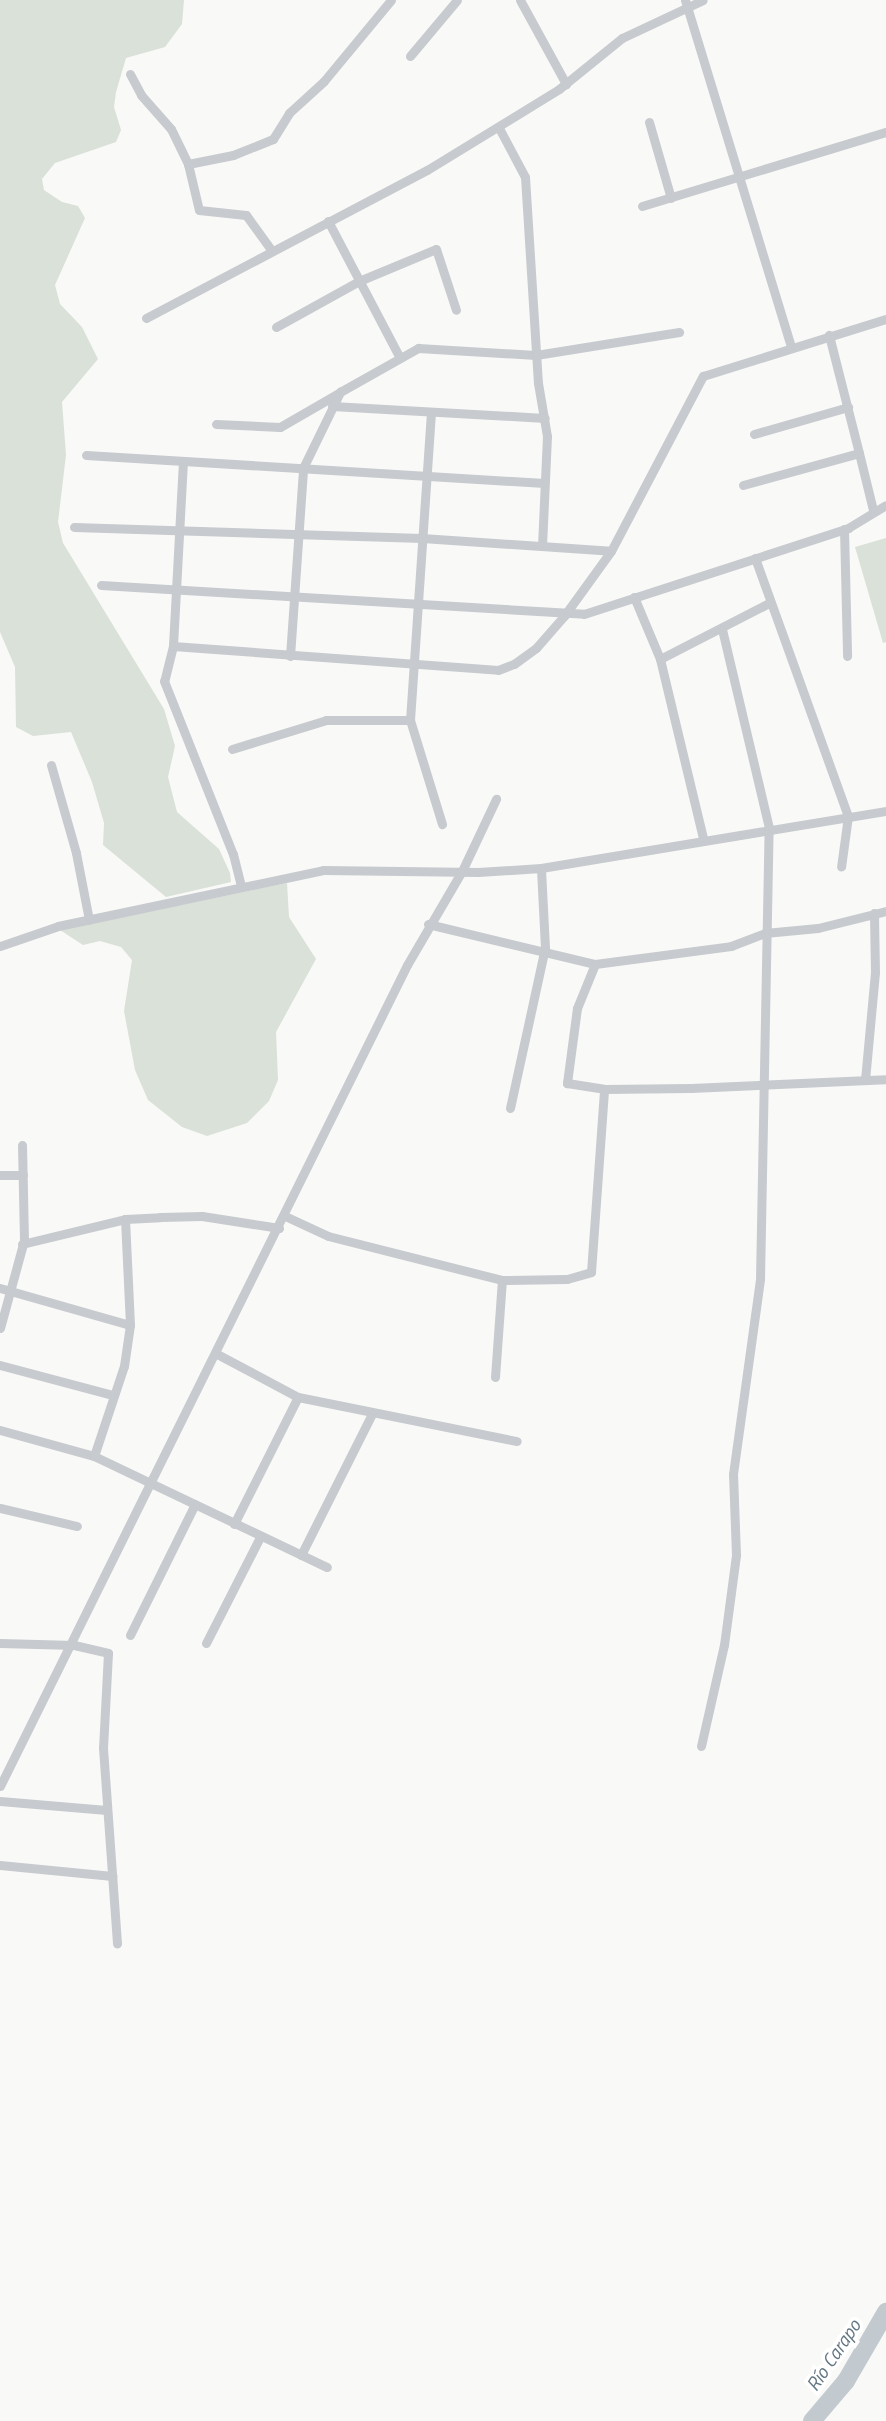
<!DOCTYPE html>
<meta charset="utf-8">
<style>
body{margin:0}
#map{position:relative;width:886px;height:2421px;overflow:hidden;background:#f9f9f7;font-family:"Titillium Web",sans-serif}
div>[style]{position:absolute}
[style*='--x']{left:calc(var(--x)*1px);top:calc(var(--y)*1px);width:calc(var(--w)*1px);rotate:calc(var(--a)*1deg)}
.green>*{inset:0;background:#dae1d8}
.river>*{height:18px;margin:-9px;padding:0 9px;transform-origin:9px;border-radius:9px;background:#c2cad0}
.street>*{height:9px;margin:-4.5px;padding:0 4.5px;transform-origin:4.5px;border-radius:4.5px;background:#c7cace}
span{translate:-50% -50%;white-space:nowrap;text-align:center;line-height:1.15;-webkit-text-stroke:7px #fff;paint-order:stroke}
.water-label{font-size:19px;color:#637683;font-style:italic}
</style>
<div id="map">
<div class="green">
<i style="clip-path:polygon(0 0,184px 0,182px 24px,165px 47px,126px 58px,116px 92px,114px 107px,121px 130px,116px 142px,55px 163px,42px 179px,44px 190px,62px 202px,78px 206px,85px 218px,55px 285px,60px 304px,82px 327px,98px 359px,62px 402px,66px 455px,58px 522px,63px 543px,164px 709px,175px 746px,168px 777px,177px 812px,219px 849px,230px 873px,231px 882px,166px 897px,103px 845px,104px 823px,92px 782px,71px 732px,33px 736px,16px 727px,15px 667px,0 632px)"></i>
<i style="clip-path:polygon(886px 538px,886px 642px,883px 643px,855px 547px)"></i>
<i style="clip-path:polygon(287px 883px,289px 917px,316px 959px,276px 1032px,278px 1080px,269px 1101px,247px 1123px,207px 1136px,182px 1127px,148px 1100px,135px 1070px,124px 1011px,132px 960px,121px 947px,100px 941px,83px 945px,60px 930px)"></i>
</div>
<div class="river">
<i style="--x:812;--y:2421;--w:52;--a:-49.6"></i>
<i style="--x:846;--y:2381;--w:80;--a:-59.9"></i>
</div>
<div class="street">
<i style="--x:520;--y:0;--w:96;--a:61.3"></i>
<i style="--x:685;--y:0;--w:362;--a:73"></i>
<i style="--x:410;--y:56;--w:73;--a:-50"></i>
<i style="--x:130;--y:74;--w:24;--a:62"></i>
<i style="--x:141;--y:95;--w:45;--a:48.6"></i>
<i style="--x:171;--y:129;--w:39;--a:64"></i>
<i style="--x:188;--y:164;--w:47;--a:76.6"></i>
<i style="--x:199;--y:210;--w:47;--a:6.1"></i>
<i style="--x:246;--y:215;--w:44;--a:54.2"></i>
<i style="--x:649;--y:122;--w:79;--a:73.9"></i>
<i style="--x:499;--y:128;--w:55;--a:62"></i>
<i style="--x:525;--y:177;--w:206;--a:86.4"></i>
<i style="--x:538;--y:383;--w:54;--a:80.4"></i>
<i style="--x:547;--y:436;--w:110;--a:92.6"></i>
<i style="--x:188;--y:164;--w:46;--a:-11.3"></i>
<i style="--x:233;--y:155;--w:43;--a:-21.8"></i>
<i style="--x:273;--y:139;--w:31;--a:-58"></i>
<i style="--x:289;--y:113;--w:47;--a:-42.4"></i>
<i style="--x:324;--y:81;--w:105;--a:-50.4"></i>
<i style="--x:642;--y:206;--w:255;--a:-16.9"></i>
<i style="--x:328;--y:221;--w:153;--a:62.3"></i>
<i style="--x:146;--y:318;--w:318;--a:-27.8"></i>
<i style="--x:427;--y:170;--w:155;--a:-31.5"></i>
<i style="--x:559;--y:89;--w:81;--a:-39"></i>
<i style="--x:622;--y:38;--w:89;--a:-25.1"></i>
<i style="--x:276;--y:327;--w:95;--a:-29"></i>
<i style="--x:359;--y:281;--w:83;--a:-22.6"></i>
<i style="--x:436;--y:249;--w:64;--a:71.8"></i>
<i style="--x:332;--y:406;--w:213;--a:3.2"></i>
<i style="--x:431;--y:412;--w:309;--a:93.9"></i>
<i style="--x:410;--y:720;--w:109;--a:72.9"></i>
<i style="--x:216;--y:424;--w:64;--a:2.7"></i>
<i style="--x:280;--y:427;--w:68;--a:-30"></i>
<i style="--x:754;--y:434;--w:98;--a:-16"></i>
<i style="--x:859;--y:453;--w:59;--a:76.2"></i>
<i style="--x:86;--y:455;--w:459;--a:3.5"></i>
<i style="--x:183;--y:461;--w:185;--a:93.1"></i>
<i style="--x:173;--y:646;--w:36;--a:104"></i>
<i style="--x:164;--y:681;--w:186;--a:68.3"></i>
<i style="--x:233;--y:854;--w:33;--a:76"></i>
<i style="--x:743;--y:485;--w:120;--a:-15.4"></i>
<i style="--x:859;--y:453;--w:122;--a:-104.3"></i>
<i style="--x:74;--y:527;--w:348;--a:1.8"></i>
<i style="--x:422;--y:538;--w:189;--a:3.9"></i>
<i style="--x:844;--y:529;--w:127;--a:88.6"></i>
<i style="--x:755;--y:558;--w:274;--a:70.2"></i>
<i style="--x:848;--y:816;--w:51;--a:97.8"></i>
<i style="--x:101;--y:585;--w:484;--a:3.4"></i>
<i style="--x:584;--y:614;--w:278;--a:-18"></i>
<i style="--x:848;--y:528;--w:44;--a:-31.2"></i>
<i style="--x:634;--y:597;--w:67;--a:67.2"></i>
<i style="--x:660;--y:659;--w:184;--a:76.5"></i>
<i style="--x:173;--y:646;--w:326;--a:4.2"></i>
<i style="--x:498;--y:670;--w:17;--a:-21"></i>
<i style="--x:514;--y:664;--w:27;--a:-36"></i>
<i style="--x:536;--y:648;--w:43;--a:-48.8"></i>
<i style="--x:564;--y:616;--w:80;--a:-54.1"></i>
<i style="--x:611;--y:551;--w:198;--a:-62.3"></i>
<i style="--x:703;--y:376;--w:192;--a:-17.3"></i>
<i style="--x:290;--y:656;--w:188;--a:-86"></i>
<i style="--x:303;--y:468;--w:85;--a:-64"></i>
<i style="--x:340;--y:392;--w:90;--a:-29.4"></i>
<i style="--x:418;--y:348;--w:118;--a:3.4"></i>
<i style="--x:536;--y:355;--w:145;--a:-9.1"></i>
<i style="--x:660;--y:659;--w:123;--a:-27.2"></i>
<i style="--x:232;--y:749;--w:98;--a:-17.1"></i>
<i style="--x:326;--y:720;--w:84;--a:0"></i>
<i style="--x:51;--y:765;--w:91;--a:74.1"></i>
<i style="--x:76;--y:853;--w:68;--a:79"></i>
<i style="--x:428;--y:924;--w:172;--a:13.5"></i>
<i style="--x:595;--y:964;--w:137;--a:-7.5"></i>
<i style="--x:731;--y:946;--w:36;--a:-21"></i>
<i style="--x:765;--y:933;--w:53;--a:-5.4"></i>
<i style="--x:818;--y:928;--w:70;--a:-14"></i>
<i style="--x:0;--y:946;--w:61;--a:-19"></i>
<i style="--x:58;--y:926;--w:271;--a:-11.9"></i>
<i style="--x:323;--y:870;--w:155;--a:0.7"></i>
<i style="--x:478;--y:872;--w:63;--a:-3.6"></i>
<i style="--x:541;--y:868;--w:350;--a:-9.4"></i>
<i style="--x:595;--y:964;--w:48;--a:112.2"></i>
<i style="--x:577;--y:1008;--w:76;--a:97.6"></i>
<i style="--x:567;--y:1083;--w:37;--a:9"></i>
<i style="--x:604;--y:1089;--w:87;--a:-0.7"></i>
<i style="--x:691;--y:1088;--w:195;--a:-2.6"></i>
<i style="--x:865;--y:1080;--w:108;--a:-84.7"></i>
<i style="--x:875;--y:972;--w:59;--a:-91"></i>
<i style="--x:510;--y:1108;--w:164;--a:-77.7"></i>
<i style="--x:545;--y:948;--w:80;--a:-92.9"></i>
<i style="--x:0;--y:1175;--w:23;--a:0"></i>
<i style="--x:285;--y:1216;--w:47;--a:24.9"></i>
<i style="--x:328;--y:1236;--w:179;--a:14.2"></i>
<i style="--x:502;--y:1280;--w:65;--a:-0.9"></i>
<i style="--x:567;--y:1279;--w:25;--a:-16"></i>
<i style="--x:591;--y:1272;--w:183;--a:-85.9"></i>
<i style="--x:22;--y:1244;--w:106;--a:-13.6"></i>
<i style="--x:125;--y:1219;--w:35;--a:-3"></i>
<i style="--x:160;--y:1217;--w:42;--a:-1.4"></i>
<i style="--x:202;--y:1216;--w:78;--a:8.9"></i>
<i style="--x:0;--y:1288;--w:135;--a:15.9"></i>
<i style="--x:0;--y:1328;--w:91;--a:-74.7"></i>
<i style="--x:24;--y:1240;--w:95;--a:-91.2"></i>
<i style="--x:217;--y:1354;--w:92;--a:28"></i>
<i style="--x:298;--y:1397;--w:223;--a:11.4"></i>
<i style="--x:0;--y:1365;--w:117;--a:14.9"></i>
<i style="--x:495;--y:1377;--w:97;--a:-85.9"></i>
<i style="--x:0;--y:1430;--w:98;--a:15.5"></i>
<i style="--x:94;--y:1456;--w:258;--a:25.5"></i>
<i style="--x:94;--y:1456;--w:95;--a:-71.6"></i>
<i style="--x:124;--y:1366;--w:41;--a:-81.7"></i>
<i style="--x:130;--y:1325;--w:106;--a:-92.7"></i>
<i style="--x:0;--y:1508;--w:79;--a:13.2"></i>
<i style="--x:234;--y:1524;--w:142;--a:-63.3"></i>
<i style="--x:301;--y:1555;--w:158;--a:-63.3"></i>
<i style="--x:130;--y:1635;--w:146;--a:-63.6"></i>
<i style="--x:0;--y:1643;--w:74;--a:1.5"></i>
<i style="--x:74;--y:1645;--w:35;--a:13"></i>
<i style="--x:108;--y:1653;--w:95;--a:93"></i>
<i style="--x:103;--y:1748;--w:196;--a:85.9"></i>
<i style="--x:206;--y:1643;--w:119;--a:-63"></i>
<i style="--x:701;--y:1746;--w:104;--a:-77.2"></i>
<i style="--x:724;--y:1645;--w:91;--a:-82.4"></i>
<i style="--x:736;--y:1555;--w:81;--a:-92.1"></i>
<i style="--x:733;--y:1474;--w:197;--a:-82.1"></i>
<i style="--x:760;--y:1279;--w:451;--a:-88.9"></i>
<i style="--x:769;--y:828;--w:204;--a:-103.3"></i>
<i style="--x:0;--y:1786;--w:916;--a:-63.63"></i>
<i style="--x:407;--y:965;--w:109;--a:-59.7"></i>
<i style="--x:462;--y:871;--w:80;--a:-64.7"></i>
<i style="--x:0;--y:1801;--w:107;--a:4.8"></i>
<i style="--x:0;--y:1865;--w:113;--a:5.6"></i>
</div>
<div class="water-label">
<span style="left:833px;top:2355px;rotate:-56deg">Río Carapo</span>
</div>
</div>
